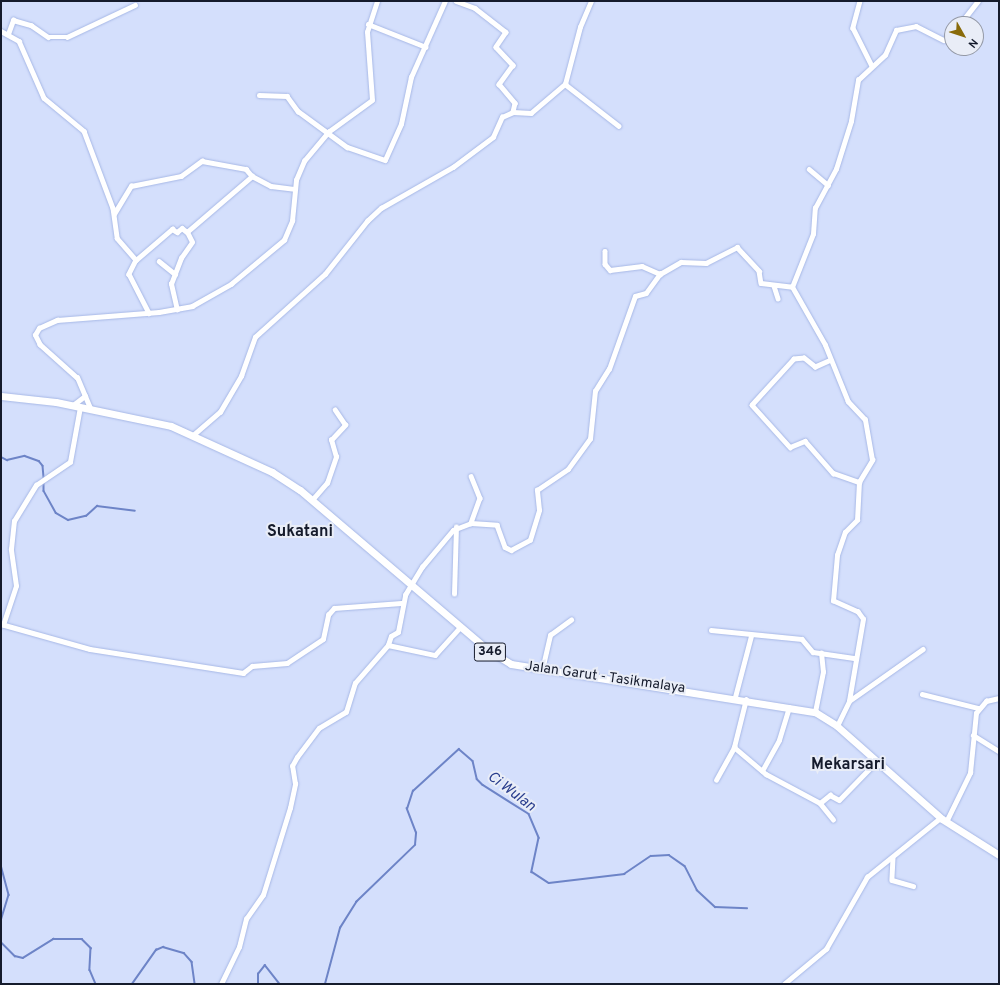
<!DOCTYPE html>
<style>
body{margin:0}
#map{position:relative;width:1000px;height:985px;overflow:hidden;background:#d4dffc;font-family:Overpass,sans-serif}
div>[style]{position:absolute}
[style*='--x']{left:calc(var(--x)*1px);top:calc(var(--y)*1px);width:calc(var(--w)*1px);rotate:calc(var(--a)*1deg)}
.stream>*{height:1.5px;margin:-0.75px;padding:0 0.75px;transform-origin:0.75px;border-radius:0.75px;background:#6d84c7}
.roads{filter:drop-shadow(0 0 1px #a7b8e6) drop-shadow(0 0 1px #a7b8e6)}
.street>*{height:4.5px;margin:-2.25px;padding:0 2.25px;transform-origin:2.25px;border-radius:2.25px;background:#fff}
.primary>*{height:7px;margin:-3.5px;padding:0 3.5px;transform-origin:3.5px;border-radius:3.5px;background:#fff}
span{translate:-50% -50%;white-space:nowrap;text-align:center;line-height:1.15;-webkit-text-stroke:4px #e9edf7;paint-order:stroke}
.shield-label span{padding:1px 3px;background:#e9edf7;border:1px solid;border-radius:3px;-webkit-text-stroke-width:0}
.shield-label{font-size:13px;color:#151b2c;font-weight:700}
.street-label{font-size:14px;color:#151b2c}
.water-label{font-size:15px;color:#2a3e8e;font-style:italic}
.quarter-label{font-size:16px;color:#151b2c;font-weight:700}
.frame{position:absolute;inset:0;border:2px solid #151b2c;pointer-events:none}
.north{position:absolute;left:944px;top:16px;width:40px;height:40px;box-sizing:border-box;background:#e9edf7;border:1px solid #9499a6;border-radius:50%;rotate:129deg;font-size:11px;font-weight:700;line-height:16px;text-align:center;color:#151b2c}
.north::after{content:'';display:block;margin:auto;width:14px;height:18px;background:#896b0a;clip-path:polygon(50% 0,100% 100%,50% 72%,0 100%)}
</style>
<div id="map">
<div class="stream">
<i style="--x:1;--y:457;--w:7;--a:27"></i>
<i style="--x:7;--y:460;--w:18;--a:-13"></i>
<i style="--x:25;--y:456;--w:15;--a:20"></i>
<i style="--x:39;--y:461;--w:6;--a:51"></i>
<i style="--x:43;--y:466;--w:12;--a:85"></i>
<i style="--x:44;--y:482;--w:9;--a:90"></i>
<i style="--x:44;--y:491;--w:25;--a:61"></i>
<i style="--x:56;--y:513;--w:14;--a:30"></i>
<i style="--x:68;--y:520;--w:18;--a:-13"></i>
<i style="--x:86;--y:516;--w:15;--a:-42"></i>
<i style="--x:97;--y:506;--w:38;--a:7"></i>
<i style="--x:1;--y:865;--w:31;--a:75"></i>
<i style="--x:9;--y:895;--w:28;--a:107"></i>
<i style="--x:1;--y:942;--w:20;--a:45"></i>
<i style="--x:15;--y:956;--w:8;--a:14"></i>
<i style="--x:23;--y:958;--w:36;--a:-32"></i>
<i style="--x:53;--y:939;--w:29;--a:0"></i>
<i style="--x:82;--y:939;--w:13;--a:45"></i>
<i style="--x:91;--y:948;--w:22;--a:93"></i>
<i style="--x:90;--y:970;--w:15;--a:67"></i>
<i style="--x:132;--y:984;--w:42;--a:-54.8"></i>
<i style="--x:156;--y:950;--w:8;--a:-23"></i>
<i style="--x:163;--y:947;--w:22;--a:16"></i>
<i style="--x:184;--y:953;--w:12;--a:48"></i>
<i style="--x:192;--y:962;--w:22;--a:82"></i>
<i style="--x:258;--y:984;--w:10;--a:-90"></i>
<i style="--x:258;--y:974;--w:11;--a:-52"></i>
<i style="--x:265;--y:965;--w:24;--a:52"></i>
<i style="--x:325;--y:984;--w:58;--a:-75"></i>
<i style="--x:340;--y:928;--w:31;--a:-58"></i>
<i style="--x:356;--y:902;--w:82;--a:-44"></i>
<i style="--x:415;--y:845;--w:12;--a:-85"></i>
<i style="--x:416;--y:833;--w:26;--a:-111"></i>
<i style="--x:407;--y:809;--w:19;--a:-72"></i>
<i style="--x:413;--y:791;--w:62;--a:-42.4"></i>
<i style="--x:459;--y:749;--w:18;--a:41"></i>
<i style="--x:473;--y:761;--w:18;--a:77"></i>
<i style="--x:477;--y:779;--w:8;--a:45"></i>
<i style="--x:483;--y:785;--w:54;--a:32.2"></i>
<i style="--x:529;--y:814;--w:26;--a:67"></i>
<i style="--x:539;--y:838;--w:35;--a:102"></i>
<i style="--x:532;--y:872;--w:20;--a:33"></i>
<i style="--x:549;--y:883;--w:76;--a:-6.8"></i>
<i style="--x:624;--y:874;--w:32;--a:-34"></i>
<i style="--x:651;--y:856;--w:18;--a:-3"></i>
<i style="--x:669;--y:855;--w:19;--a:35"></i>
<i style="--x:685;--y:866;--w:27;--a:63"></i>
<i style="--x:697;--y:890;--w:25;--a:43"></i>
<i style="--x:715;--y:907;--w:32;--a:2"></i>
</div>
<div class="roads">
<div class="street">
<i style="--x:456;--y:1;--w:20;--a:20"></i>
<i style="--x:475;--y:8;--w:39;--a:38"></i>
<i style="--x:506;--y:32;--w:18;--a:124"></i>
<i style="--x:496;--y:47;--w:25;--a:47"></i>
<i style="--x:513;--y:65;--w:24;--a:126"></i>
<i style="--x:499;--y:84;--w:25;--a:50"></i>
<i style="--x:515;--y:103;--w:9;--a:103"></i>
<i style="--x:860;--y:1;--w:28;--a:105"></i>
<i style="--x:853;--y:28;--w:42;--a:63.4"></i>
<i style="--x:368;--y:24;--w:62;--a:21.6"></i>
<i style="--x:960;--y:24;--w:29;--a:-52"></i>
<i style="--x:1;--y:31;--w:21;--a:29"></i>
<i style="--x:19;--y:41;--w:62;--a:66.3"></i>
<i style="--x:44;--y:98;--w:52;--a:39.5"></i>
<i style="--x:84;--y:131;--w:82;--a:69.4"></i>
<i style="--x:113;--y:208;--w:30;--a:82"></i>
<i style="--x:117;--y:238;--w:29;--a:49"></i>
<i style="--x:136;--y:260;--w:16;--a:117"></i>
<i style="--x:129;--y:274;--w:44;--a:62.9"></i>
<i style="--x:8;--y:34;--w:15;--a:-70"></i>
<i style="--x:13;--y:20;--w:19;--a:16"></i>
<i style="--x:31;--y:25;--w:21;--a:35"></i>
<i style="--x:48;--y:37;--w:19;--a:0"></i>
<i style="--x:67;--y:37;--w:75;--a:-25.2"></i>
<i style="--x:565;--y:84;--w:68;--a:37.9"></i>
<i style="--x:259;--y:95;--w:28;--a:2"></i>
<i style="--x:287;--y:96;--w:19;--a:54"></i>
<i style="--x:298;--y:111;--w:61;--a:36.3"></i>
<i style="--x:347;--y:147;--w:40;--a:18.9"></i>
<i style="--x:385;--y:160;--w:39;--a:-66"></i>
<i style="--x:401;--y:124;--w:48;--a:-78"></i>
<i style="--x:411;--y:77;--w:83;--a:-65.9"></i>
<i style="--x:809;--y:169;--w:25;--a:40"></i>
<i style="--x:114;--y:214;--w:33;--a:-59"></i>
<i style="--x:131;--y:186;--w:51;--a:-11.3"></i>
<i style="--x:181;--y:176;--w:26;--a:-36"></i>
<i style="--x:202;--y:161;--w:45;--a:10.3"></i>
<i style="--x:246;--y:169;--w:9;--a:49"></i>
<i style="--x:605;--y:251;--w:13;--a:90"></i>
<i style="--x:605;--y:264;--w:8;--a:50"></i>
<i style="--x:610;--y:270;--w:32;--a:-7"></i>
<i style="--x:642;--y:266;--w:20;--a:24"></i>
<i style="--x:660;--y:274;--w:24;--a:-30"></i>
<i style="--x:681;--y:262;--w:25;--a:2"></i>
<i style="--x:706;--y:263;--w:35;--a:-27"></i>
<i style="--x:737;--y:247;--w:33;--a:47"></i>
<i style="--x:759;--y:271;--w:12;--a:81"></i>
<i style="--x:761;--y:283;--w:31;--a:7"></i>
<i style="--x:136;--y:260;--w:48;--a:-40.7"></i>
<i style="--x:172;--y:229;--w:6;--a:31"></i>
<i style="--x:177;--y:232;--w:6;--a:-39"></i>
<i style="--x:182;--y:228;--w:6;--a:39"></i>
<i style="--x:187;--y:232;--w:86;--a:-40.7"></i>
<i style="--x:252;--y:176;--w:21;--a:28"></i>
<i style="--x:271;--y:186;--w:23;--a:7"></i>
<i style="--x:159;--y:261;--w:21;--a:39"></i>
<i style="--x:774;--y:286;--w:13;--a:72"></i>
<i style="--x:177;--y:310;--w:27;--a:-103"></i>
<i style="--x:171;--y:284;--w:28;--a:-69"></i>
<i style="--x:181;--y:258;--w:19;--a:-55"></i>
<i style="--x:192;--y:242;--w:11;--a:-117"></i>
<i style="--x:831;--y:360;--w:17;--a:156"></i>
<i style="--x:815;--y:367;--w:14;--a:-141"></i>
<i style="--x:804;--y:358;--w:10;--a:174"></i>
<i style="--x:794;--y:359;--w:62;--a:132.4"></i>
<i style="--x:752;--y:405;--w:57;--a:47.9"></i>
<i style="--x:790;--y:447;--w:16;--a:-22"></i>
<i style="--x:805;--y:441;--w:43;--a:48.8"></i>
<i style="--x:833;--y:473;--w:28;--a:19"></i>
<i style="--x:73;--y:405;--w:15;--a:-37"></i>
<i style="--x:90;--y:408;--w:33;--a:-113"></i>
<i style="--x:77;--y:378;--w:50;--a:-138.3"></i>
<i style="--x:40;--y:345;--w:11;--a:-117"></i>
<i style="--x:35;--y:335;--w:8;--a:-60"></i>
<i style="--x:39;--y:328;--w:20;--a:-24"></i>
<i style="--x:57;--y:320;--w:102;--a:-4.5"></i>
<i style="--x:159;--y:312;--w:34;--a:-10"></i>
<i style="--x:192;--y:306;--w:45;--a:-29.4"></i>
<i style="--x:231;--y:284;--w:69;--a:-39.7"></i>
<i style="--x:284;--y:240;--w:21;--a:-67"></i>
<i style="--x:292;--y:221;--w:41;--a:-84.4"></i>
<i style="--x:296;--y:180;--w:21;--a:-67"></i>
<i style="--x:304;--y:161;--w:38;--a:-50"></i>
<i style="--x:328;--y:132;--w:54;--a:-36"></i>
<i style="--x:372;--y:100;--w:68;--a:-94.2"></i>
<i style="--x:367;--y:32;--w:33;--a:-72"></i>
<i style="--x:192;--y:436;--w:37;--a:-41"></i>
<i style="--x:220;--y:412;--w:42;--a:-59.7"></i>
<i style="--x:241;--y:376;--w:41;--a:-70.3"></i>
<i style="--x:255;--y:337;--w:94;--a:-42"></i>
<i style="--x:325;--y:274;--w:68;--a:-51.6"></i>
<i style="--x:367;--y:221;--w:19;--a:-43"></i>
<i style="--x:381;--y:208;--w:83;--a:-29.7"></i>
<i style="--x:453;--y:167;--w:50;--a:-36.9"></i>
<i style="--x:493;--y:137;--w:22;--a:-66"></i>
<i style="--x:502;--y:117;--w:12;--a:-24"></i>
<i style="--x:513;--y:112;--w:18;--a:3"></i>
<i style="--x:531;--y:113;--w:45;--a:-40.5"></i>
<i style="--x:565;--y:84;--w:59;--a:-75.3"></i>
<i style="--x:580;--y:27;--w:28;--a:-67"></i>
<i style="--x:471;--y:476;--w:24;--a:68"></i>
<i style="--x:480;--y:498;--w:27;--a:110"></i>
<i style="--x:312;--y:500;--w:23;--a:-49"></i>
<i style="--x:327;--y:483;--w:28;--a:-71"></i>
<i style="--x:336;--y:457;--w:18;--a:-106"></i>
<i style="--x:331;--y:440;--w:21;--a:-47"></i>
<i style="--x:345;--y:425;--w:18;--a:-124"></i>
<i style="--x:454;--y:594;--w:67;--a:-88.3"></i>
<i style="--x:1;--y:624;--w:92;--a:15.7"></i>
<i style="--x:90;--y:649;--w:155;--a:8.9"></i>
<i style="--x:243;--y:673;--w:11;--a:-38"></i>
<i style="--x:252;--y:666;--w:35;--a:-5"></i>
<i style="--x:287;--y:663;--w:43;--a:-33.7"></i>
<i style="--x:323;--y:639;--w:25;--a:-78"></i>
<i style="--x:328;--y:615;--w:9;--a:-49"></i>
<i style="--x:334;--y:608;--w:67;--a:-4.3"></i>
<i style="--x:3;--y:625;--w:41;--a:-71.6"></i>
<i style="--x:16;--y:586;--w:37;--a:-98"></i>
<i style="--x:11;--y:549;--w:28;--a:-84"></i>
<i style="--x:14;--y:521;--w:42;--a:-58.6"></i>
<i style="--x:36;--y:485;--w:41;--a:-34.1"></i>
<i style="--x:70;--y:462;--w:56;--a:-79.7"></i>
<i style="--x:711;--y:630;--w:91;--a:5.6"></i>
<i style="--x:802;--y:639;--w:17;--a:50"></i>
<i style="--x:813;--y:652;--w:41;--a:8.3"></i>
<i style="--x:388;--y:645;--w:48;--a:12"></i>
<i style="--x:435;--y:655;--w:38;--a:-48"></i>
<i style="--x:542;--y:670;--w:36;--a:-77"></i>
<i style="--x:550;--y:635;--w:26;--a:-36"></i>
<i style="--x:922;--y:694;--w:58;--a:14"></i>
<i style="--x:735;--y:697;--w:63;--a:-75.3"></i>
<i style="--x:849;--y:701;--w:90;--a:-35.1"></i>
<i style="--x:815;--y:712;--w:41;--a:-78.7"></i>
<i style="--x:823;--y:672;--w:19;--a:-96"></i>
<i style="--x:837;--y:726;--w:28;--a:-64"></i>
<i style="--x:849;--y:701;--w:83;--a:-80.3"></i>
<i style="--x:863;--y:619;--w:9;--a:-126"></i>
<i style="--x:858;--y:612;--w:27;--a:-156"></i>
<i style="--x:833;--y:601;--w:46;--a:-85"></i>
<i style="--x:837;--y:555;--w:24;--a:-71"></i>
<i style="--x:845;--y:532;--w:17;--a:-45"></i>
<i style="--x:857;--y:520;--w:38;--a:-87"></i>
<i style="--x:859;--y:482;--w:26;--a:-59"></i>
<i style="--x:872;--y:460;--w:41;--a:-99.9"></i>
<i style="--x:865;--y:420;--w:25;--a:-133"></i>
<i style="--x:848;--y:402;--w:61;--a:-112"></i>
<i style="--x:825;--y:345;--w:67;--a:-119.6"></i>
<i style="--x:792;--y:287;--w:57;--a:-68.4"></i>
<i style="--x:813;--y:234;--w:26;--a:-86"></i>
<i style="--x:815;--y:208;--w:44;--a:-61.7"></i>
<i style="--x:836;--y:169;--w:50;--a:-72.6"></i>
<i style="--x:851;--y:121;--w:42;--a:-80.3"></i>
<i style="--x:858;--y:80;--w:37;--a:-43"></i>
<i style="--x:885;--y:55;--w:27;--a:-66"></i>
<i style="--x:896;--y:30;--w:20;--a:-11"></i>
<i style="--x:916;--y:26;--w:31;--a:27"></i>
<i style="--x:944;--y:40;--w:11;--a:-41"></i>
<i style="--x:973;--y:735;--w:31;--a:32"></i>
<i style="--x:734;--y:747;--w:42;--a:40.2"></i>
<i style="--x:766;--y:774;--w:61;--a:28.2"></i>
<i style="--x:820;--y:803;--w:13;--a:-39"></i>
<i style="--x:830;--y:795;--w:10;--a:29"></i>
<i style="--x:839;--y:800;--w:53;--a:-45.8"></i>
<i style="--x:762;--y:771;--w:35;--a:-61"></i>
<i style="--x:779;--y:740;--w:34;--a:-73"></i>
<i style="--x:716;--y:780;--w:38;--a:-61"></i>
<i style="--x:734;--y:747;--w:49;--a:-76"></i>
<i style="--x:820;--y:803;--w:21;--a:51"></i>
<i style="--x:946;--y:822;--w:55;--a:-63.9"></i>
<i style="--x:970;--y:773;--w:60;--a:-84.3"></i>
<i style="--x:976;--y:713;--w:16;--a:-50"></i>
<i style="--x:986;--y:701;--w:13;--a:-13"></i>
<i style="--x:893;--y:858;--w:22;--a:93"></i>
<i style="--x:892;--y:880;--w:22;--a:16"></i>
<i style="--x:221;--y:984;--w:41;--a:-64.1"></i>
<i style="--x:239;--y:947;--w:29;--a:-76"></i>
<i style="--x:246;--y:919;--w:29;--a:-55"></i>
<i style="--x:263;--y:895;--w:91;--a:-72.8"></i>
<i style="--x:290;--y:808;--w:25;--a:-78"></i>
<i style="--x:295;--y:784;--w:18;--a:-99"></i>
<i style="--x:292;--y:766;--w:10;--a:-61"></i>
<i style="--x:297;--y:757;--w:36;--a:-53"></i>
<i style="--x:319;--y:728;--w:31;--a:-31"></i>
<i style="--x:346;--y:712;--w:30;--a:-73"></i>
<i style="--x:355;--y:683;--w:50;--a:-49"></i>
<i style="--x:388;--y:645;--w:9;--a:-72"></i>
<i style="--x:391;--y:636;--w:8;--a:-30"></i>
<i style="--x:398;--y:632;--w:38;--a:-79"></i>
<i style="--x:405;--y:595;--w:33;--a:-59"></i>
<i style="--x:422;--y:567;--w:48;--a:-50"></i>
<i style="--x:453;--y:530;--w:19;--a:-21"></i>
<i style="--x:471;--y:523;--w:26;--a:4"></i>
<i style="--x:497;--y:525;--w:23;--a:70"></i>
<i style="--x:505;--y:547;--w:7;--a:27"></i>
<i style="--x:511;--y:550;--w:21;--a:-28"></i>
<i style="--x:530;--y:540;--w:31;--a:-73"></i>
<i style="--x:539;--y:510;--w:20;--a:-96"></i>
<i style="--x:537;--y:490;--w:37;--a:-34"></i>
<i style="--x:568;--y:469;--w:37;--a:-54"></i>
<i style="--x:590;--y:439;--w:48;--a:-84.1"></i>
<i style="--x:595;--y:391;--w:26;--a:-58"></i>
<i style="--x:609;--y:369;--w:77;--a:-70.4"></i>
<i style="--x:635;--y:296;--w:11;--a:-15"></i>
<i style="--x:646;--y:293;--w:24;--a:-54"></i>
<i style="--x:784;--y:984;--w:55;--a:-39.8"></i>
<i style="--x:826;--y:949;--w:83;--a:-60.3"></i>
<i style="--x:867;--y:877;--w:94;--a:-38.9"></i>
</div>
<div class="primary">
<i style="--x:1;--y:396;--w:55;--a:6.2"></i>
<i style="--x:56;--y:402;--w:117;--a:11.8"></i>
<i style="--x:171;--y:426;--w:111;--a:24.5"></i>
<i style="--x:272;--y:472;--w:33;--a:33"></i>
<i style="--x:300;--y:490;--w:247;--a:40.4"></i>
<i style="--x:488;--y:650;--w:27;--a:31"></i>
<i style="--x:511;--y:664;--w:308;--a:9"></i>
<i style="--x:815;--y:712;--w:26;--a:32"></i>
<i style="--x:837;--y:726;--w:140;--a:41.5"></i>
<i style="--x:942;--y:819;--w:67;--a:32.3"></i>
</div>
</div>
<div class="shield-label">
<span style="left:490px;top:652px">346</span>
</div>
<div class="street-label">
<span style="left:605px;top:678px;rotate:8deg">Jalan Garut - Tasikmalaya</span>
</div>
<div class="water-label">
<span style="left:511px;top:792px;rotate:37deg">Ci Wulan</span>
</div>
<div class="quarter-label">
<span style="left:300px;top:532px">Sukatani</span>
<span style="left:848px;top:765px">Mekarsari</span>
</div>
<div class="frame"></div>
<div class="north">N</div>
</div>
